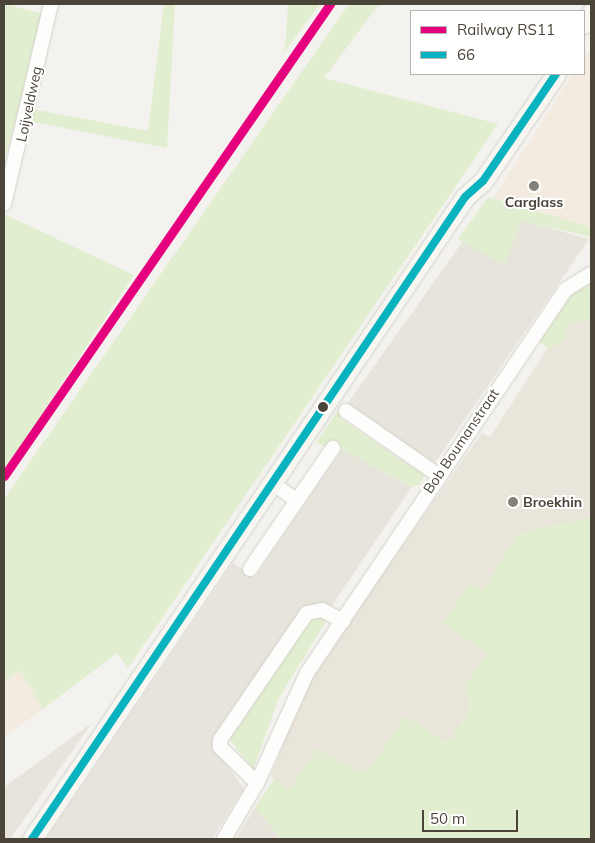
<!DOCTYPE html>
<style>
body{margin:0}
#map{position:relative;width:595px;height:843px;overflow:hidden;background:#f4f2ee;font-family:Mulish,sans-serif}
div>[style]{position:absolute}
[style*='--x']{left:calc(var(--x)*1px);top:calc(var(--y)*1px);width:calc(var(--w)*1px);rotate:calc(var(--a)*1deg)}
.residential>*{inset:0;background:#e7e4dc}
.commercial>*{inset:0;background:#f3ebdf}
.education>*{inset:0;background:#eae5da}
.green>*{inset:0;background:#e1eecf}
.roads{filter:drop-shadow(0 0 1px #d2d0cb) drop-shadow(0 0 1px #d2d0cb)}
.street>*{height:14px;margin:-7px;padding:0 7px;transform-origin:7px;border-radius:7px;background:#fdfdfc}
.secondary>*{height:19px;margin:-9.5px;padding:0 9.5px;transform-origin:9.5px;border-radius:9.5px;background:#f7f6f1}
.bus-1>*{height:8px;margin:-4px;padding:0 4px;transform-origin:4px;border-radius:4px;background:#08b2be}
.rail-1>*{height:9px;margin:-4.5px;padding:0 4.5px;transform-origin:4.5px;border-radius:4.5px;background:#e5007d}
.dots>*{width:14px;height:14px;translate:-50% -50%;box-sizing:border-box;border:2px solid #fff;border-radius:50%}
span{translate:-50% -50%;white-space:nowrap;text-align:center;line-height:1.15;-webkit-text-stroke:4px #fff;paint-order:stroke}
.street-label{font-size:14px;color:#4b4439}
.poi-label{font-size:14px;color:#4b4439;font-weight:700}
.left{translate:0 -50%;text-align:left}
.frame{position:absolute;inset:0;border:5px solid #4b4439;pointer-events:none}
.legend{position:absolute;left:410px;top:10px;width:175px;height:65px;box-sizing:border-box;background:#fff;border:1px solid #b7b4b0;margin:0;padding:6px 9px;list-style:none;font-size:15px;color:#4b4439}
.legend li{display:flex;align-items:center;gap:10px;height:25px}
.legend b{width:25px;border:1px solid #b7b4b0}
.scale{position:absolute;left:422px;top:810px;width:96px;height:22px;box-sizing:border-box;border:2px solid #4b4439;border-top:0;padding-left:6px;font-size:15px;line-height:18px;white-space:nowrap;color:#4b4439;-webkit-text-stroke:4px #fff;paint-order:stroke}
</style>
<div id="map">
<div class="residential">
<i style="clip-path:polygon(485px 210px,589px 239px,432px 467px,345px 407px)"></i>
<i style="clip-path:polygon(342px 449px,412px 487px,331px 607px,300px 611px,212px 743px,244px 789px,212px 839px,46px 839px,233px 563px,255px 577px)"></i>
<i style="clip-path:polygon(92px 723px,10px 839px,4px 839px,4px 787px)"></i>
<i style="clip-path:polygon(255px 808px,281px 839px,235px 839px)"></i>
</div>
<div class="commercial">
<i style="clip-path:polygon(591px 48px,591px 227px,493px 198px,573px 74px,584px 74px,584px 59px)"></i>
<i style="clip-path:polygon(20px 671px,43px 709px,4px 737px,4px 680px)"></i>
</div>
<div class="education">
<i style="clip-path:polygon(591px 283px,591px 833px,576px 839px,281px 839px,255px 808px,274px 779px,271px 776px,298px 706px,321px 661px,482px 433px,490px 437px,547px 349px,545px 338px)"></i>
</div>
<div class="green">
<i style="clip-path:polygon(4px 4px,44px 14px,4px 162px)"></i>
<i style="clip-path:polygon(164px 4px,175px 4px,167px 148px,28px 121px,32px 109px,148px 131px)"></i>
<i style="clip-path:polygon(288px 4px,320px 4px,283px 54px,286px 37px)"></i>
<i style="clip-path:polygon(349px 4px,379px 4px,324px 78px,498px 124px,128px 668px,117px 653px,43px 709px,20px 671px,4px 680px,4px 499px)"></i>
<i style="clip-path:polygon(488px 197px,591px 227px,591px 237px,522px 221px,504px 265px,458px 239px)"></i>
<i style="clip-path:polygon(6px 215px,134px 275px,4px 471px,4px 220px)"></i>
<i style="clip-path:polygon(591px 280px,591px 320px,568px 323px,564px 339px,550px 349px,538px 341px,570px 296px)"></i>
<i style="clip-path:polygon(339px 409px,343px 412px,340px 418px,413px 468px,427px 472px,419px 485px,412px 487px,329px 442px,325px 447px,316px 442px)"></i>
<i style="clip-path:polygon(591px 517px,591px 839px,281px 839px,255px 808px,274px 779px,287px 789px,293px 784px,317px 749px,360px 772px,371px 768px,405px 716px,444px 741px,451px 738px,470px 708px,465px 686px,488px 653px,442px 623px,471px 582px,483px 590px,518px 533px)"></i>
<i style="clip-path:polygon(315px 616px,328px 618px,279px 698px,253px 770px,228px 737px,308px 620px)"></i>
</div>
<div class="roads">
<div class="street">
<i style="--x:4;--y:204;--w:205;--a:-76.8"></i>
<i style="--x:346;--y:411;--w:112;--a:34.8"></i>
<i style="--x:272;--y:483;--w:29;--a:35"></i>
<i style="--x:250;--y:569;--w:147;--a:-55.6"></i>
<i style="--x:257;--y:783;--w:52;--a:-135.8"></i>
<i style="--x:220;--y:747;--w:7;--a:-90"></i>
<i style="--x:220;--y:740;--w:154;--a:-55.6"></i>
<i style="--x:307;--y:613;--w:15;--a:-11"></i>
<i style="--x:322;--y:610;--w:24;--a:28"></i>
<i style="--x:224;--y:839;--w:65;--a:-59.5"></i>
<i style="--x:257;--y:783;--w:121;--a:-65.6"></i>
<i style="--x:307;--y:673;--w:462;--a:-56"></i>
<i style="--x:565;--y:290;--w:31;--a:-32"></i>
</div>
<div class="secondary">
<i style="--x:584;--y:24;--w:13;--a:-58"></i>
<i style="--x:32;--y:839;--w:774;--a:-56"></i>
<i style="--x:465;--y:197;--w:24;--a:-42"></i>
<i style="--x:483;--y:181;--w:130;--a:-55.7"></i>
</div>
</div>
<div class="bus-1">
<i style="--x:32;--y:839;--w:774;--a:-56"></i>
<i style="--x:465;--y:197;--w:24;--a:-42"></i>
<i style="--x:483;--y:181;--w:130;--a:-55.7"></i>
</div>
<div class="rail-1">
<i style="--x:4;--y:476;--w:574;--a:-55.37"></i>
</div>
<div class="dots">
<i style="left:534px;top:186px;background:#868178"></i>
<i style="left:323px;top:407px;background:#4b4439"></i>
<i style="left:513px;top:502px;background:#868178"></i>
</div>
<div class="street-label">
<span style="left:29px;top:104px;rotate:-78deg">Loijveldweg</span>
<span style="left:461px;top:441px;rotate:-56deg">Bob Boumanstraat</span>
</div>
<div class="poi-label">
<span style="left:534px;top:202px">Carglass</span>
<span class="left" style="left:523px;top:502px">Broekhin</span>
</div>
<div class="frame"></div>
<ul class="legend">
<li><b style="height:6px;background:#e5007d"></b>Railway RS11</li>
<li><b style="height:6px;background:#08b2be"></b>66</li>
</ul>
<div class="scale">50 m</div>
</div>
